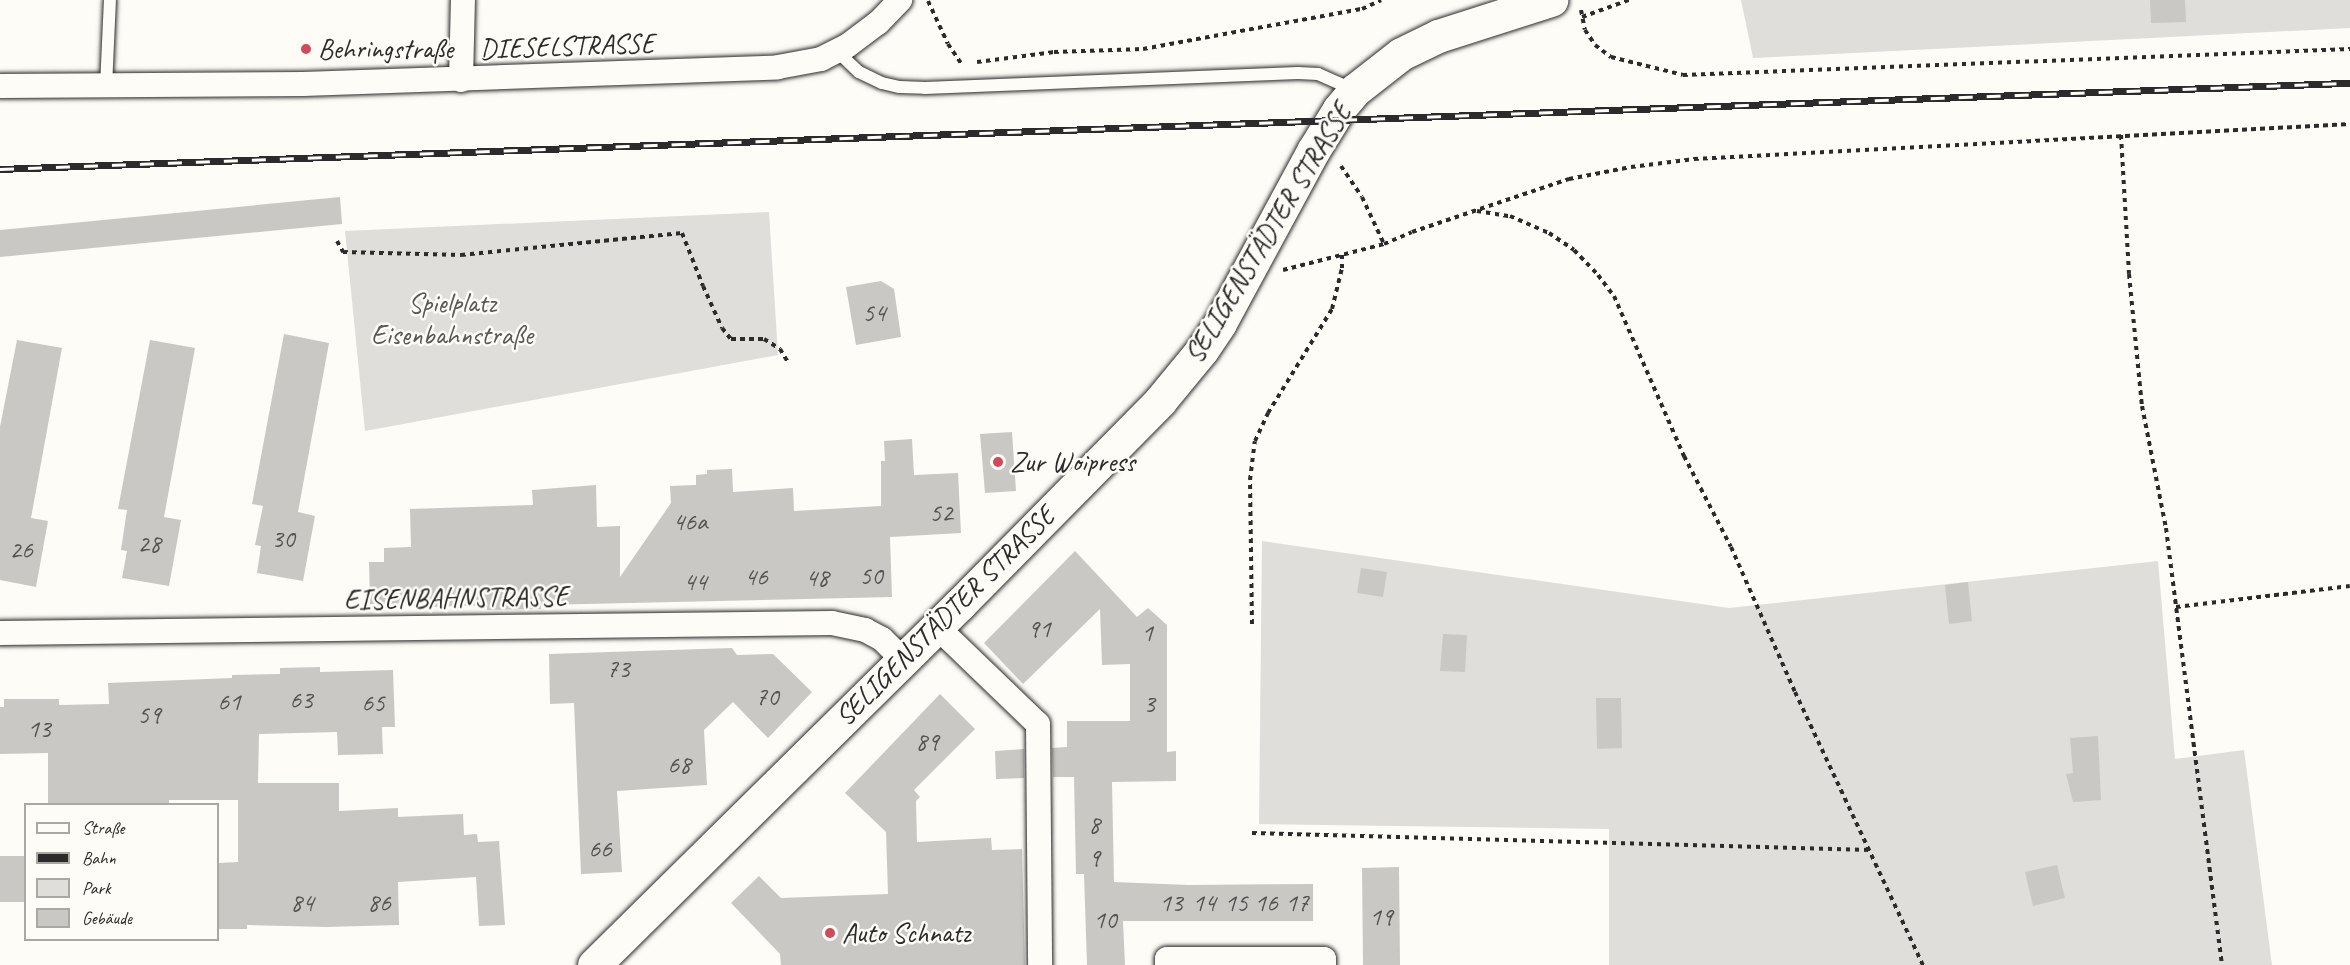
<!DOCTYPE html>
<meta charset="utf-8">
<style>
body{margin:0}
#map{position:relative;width:2350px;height:965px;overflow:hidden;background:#fdfcf7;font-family:Caveat,sans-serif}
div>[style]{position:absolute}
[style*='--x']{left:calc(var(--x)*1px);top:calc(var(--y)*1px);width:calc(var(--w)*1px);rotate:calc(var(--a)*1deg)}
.green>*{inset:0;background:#dfdeda}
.building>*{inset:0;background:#c9c8c4}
.path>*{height:4px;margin-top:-2px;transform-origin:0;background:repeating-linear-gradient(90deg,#2b2b2b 0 4.5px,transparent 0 9px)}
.roads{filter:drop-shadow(0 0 2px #2b2b2b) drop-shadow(0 0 2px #2b2b2b)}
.lane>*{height:12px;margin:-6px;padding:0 6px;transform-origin:6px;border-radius:6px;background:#fdfcf7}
.street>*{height:24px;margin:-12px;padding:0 12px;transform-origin:12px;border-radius:12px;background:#fdfcf7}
.secondary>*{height:33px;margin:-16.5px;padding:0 16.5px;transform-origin:16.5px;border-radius:16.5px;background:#fdfcf7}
.rail>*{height:7px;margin-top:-3.5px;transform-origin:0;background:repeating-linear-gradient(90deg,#fdfcf7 0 14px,#2b2b2b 0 28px);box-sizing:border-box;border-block:2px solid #2b2b2b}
.dots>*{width:16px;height:16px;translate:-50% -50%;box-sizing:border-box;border:3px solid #fdfcf7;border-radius:50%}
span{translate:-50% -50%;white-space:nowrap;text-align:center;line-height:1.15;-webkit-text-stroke:5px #fdfcf7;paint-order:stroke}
.number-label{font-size:26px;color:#525251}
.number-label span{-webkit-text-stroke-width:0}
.street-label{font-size:28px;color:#2b2b2b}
.poi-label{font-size:28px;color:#2b2b2b}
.left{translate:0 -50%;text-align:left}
.park-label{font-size:28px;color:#585857}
.legend{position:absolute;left:24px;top:803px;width:195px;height:138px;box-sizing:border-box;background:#fdfcf7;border:2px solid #a9a8a5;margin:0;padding:8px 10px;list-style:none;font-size:18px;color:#2b2b2b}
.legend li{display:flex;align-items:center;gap:12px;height:30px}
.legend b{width:30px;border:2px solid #a9a8a5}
</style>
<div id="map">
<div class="green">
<i style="clip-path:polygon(1741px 0,2350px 0,2350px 28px,1753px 58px)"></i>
<i style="clip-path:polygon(769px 212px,778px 355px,365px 431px,345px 231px)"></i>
<i style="clip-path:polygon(1262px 541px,1729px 608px,2158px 561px,2175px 759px,2244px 750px,2272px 965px,1609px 965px,1609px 829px,1259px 824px)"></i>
</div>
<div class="building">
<i style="clip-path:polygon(2150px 0,2185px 0,2186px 22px,2151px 23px)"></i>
<i style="clip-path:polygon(340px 197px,342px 224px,0 257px,0 230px)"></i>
<i style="clip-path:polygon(881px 281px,894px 289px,901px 337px,856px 345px,846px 287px)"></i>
<i style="clip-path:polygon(284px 334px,329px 343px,298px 512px,315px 516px,303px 581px,257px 573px,261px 546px,255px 545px,263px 506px,252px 504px)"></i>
<i style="clip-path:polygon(17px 340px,62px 348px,31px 518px,48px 521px,36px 587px,0 580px,0 427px)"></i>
<i style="clip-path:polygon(150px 340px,195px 348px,164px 517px,181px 520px,169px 586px,122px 578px,127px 551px,121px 550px,127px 510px,118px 509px)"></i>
<i style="clip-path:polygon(1012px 432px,1016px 491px,985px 493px,980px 434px)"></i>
<i style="clip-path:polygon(912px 439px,914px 475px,958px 473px,961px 533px,890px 537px,892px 597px,541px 605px,541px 609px,487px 610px,487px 605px,433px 607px,433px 603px,370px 604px,369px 562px,384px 562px,384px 548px,411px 547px,410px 509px,533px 505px,532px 490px,596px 485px,597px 527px,620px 526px,620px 577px,671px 503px,670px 486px,696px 485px,696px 475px,707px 474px,707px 470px,732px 469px,733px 492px,793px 488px,794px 511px,881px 506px,881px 461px,885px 461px,884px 441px)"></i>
<i style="clip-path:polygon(1075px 551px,1137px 617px,1148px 608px,1167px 625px,1167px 752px,1176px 751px,1176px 781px,1112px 782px,1114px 882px,1188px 885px,1313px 884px,1313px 921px,1123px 921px,1125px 965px,1087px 965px,1084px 874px,1076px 874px,1074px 777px,1053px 777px,1052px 748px,1067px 747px,1067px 721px,1130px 721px,1130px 664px,1102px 665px,1100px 609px,1023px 684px,984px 643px)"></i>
<i style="clip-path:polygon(1361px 568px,1387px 572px,1383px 597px,1357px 593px)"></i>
<i style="clip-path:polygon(1968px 582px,1972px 621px,1949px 624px,1945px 585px)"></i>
<i style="clip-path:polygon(1443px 634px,1467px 635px,1465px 672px,1440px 671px)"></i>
<i style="clip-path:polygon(732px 648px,737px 655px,773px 654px,812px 692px,768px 738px,733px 702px,704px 730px,707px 785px,617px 791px,622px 872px,581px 874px,574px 703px,550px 704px,549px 654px)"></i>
<i style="clip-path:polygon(320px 667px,320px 672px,393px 670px,395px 727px,382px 727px,383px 754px,338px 755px,337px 732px,259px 734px,258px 783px,339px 783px,339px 811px,398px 808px,398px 817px,463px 814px,464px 835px,477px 834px,478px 842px,499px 841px,505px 925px,479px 926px,476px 877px,398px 882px,399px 925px,327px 927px,247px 925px,247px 929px,218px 929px,218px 863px,238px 862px,238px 800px,169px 800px,169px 804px,48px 804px,48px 753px,0 754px,0 707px,4px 707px,4px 699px,59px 699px,59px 705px,109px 704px,108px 683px,232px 678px,232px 675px,280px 674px,280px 668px)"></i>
<i style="clip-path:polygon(940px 694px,975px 729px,914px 790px,920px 797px,916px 801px,917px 842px,991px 838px,992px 850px,1022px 849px,1025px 965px,781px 965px,780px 954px,731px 903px,759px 876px,781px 898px,888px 894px,886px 832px,845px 793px)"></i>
<i style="clip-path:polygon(1596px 698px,1621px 698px,1622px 748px,1597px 749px)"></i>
<i style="clip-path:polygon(2098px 736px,2101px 800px,2073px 802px,2066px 774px,2073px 773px,2070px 738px)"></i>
<i style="clip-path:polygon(1024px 749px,1024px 778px,996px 779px,995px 751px)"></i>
<i style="clip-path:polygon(0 856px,26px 856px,26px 902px,0 902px)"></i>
<i style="clip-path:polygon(2057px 865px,2065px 898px,2033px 906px,2025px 872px)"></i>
<i style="clip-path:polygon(1399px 867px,1400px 965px,1363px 965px,1362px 868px)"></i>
</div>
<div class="path">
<i style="--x:928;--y:1;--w:47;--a:65.1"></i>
<i style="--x:948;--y:44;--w:25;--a:56"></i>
<i style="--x:1581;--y:10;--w:20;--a:79"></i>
<i style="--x:1585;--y:30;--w:18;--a:56"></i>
<i style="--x:1595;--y:45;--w:20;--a:37"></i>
<i style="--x:1611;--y:57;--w:74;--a:14"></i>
<i style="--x:1683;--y:75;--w:668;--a:-2.23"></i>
<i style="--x:1582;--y:17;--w:50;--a:-19.9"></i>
<i style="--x:977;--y:62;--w:78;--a:-7.4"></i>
<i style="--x:1054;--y:52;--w:89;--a:-1.9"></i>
<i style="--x:1143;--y:49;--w:223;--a:-10.4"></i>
<i style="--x:1362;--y:9;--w:21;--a:-25"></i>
<i style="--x:2121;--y:135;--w:139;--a:86.7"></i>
<i style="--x:2129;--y:274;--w:133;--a:84.4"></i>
<i style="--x:2142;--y:406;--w:124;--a:78.9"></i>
<i style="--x:2166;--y:528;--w:441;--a:82.7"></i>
<i style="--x:1341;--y:166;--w:37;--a:56"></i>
<i style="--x:1362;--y:197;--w:52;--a:64.9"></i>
<i style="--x:1477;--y:211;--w:33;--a:9"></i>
<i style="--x:1510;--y:216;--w:43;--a:23.6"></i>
<i style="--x:1549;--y:233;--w:30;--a:34"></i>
<i style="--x:1574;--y:250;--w:35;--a:46"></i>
<i style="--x:1598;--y:275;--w:26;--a:53"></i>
<i style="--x:1614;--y:296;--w:175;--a:66.4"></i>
<i style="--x:1684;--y:456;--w:102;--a:62.7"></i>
<i style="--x:1731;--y:547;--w:158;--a:66.2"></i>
<i style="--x:1795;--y:692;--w:302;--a:64.9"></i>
<i style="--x:337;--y:241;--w:13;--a:61"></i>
<i style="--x:343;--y:252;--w:118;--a:1.5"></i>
<i style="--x:461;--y:255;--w:222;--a:-5.7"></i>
<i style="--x:682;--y:233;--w:57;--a:68.4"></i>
<i style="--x:703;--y:286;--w:46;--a:65.7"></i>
<i style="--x:722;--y:328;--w:14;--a:51"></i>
<i style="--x:731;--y:339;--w:33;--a:0"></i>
<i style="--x:764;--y:339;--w:19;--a:32"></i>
<i style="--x:780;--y:349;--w:17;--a:59"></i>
<i style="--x:1283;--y:270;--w:104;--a:-14.4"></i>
<i style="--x:1384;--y:244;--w:30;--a:-23"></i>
<i style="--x:1412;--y:232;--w:166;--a:-18.7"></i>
<i style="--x:1569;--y:179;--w:63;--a:-11"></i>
<i style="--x:1631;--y:167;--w:64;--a:-7.2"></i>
<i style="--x:1694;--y:159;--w:657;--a:-3.05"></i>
<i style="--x:2176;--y:607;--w:175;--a:-6.9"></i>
<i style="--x:1252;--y:624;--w:144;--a:-90.8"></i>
<i style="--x:1250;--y:480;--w:39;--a:-83"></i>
<i style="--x:1255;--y:441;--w:31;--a:-65"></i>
<i style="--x:1268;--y:413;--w:122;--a:-58.4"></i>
<i style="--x:1332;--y:309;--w:42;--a:-76.3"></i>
<i style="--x:1342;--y:268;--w:13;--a:-90"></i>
<i style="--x:1252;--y:833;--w:619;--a:1.57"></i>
</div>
<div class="roads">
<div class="lane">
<i style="--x:837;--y:51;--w:30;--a:44"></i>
<i style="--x:859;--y:72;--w:25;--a:26"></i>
<i style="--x:882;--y:83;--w:18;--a:13"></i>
<i style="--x:900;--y:87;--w:25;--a:2"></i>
<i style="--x:925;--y:88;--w:373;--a:-2.3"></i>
<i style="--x:1298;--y:73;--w:20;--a:3"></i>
<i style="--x:1318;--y:74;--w:37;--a:24"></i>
<i style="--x:106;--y:87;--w:87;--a:-87.4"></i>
</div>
<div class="street">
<i style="--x:461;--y:80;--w:80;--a:-88.6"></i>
<i style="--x:0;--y:86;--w:303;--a:-0.4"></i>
<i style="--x:303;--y:84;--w:475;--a:-2"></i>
<i style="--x:778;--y:67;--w:44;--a:-10.5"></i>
<i style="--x:821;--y:59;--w:29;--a:-27"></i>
<i style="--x:847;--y:46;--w:39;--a:-37"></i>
<i style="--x:878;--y:23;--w:32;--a:-46"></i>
<i style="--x:936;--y:626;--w:141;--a:43.9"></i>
<i style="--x:1038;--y:724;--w:241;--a:89.5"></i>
<i style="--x:0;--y:633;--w:832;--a:-0.69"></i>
<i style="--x:832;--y:623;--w:34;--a:12"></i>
<i style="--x:865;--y:630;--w:19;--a:28"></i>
<i style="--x:882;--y:639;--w:28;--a:45"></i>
<i style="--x:1167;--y:965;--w:6;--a:-90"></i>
<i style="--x:1167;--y:959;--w:157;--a:0"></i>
<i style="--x:1324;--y:959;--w:6;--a:90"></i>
</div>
<div class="secondary">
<i style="--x:594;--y:965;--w:514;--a:-44.61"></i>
<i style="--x:960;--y:604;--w:285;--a:-45.4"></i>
<i style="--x:1160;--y:401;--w:66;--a:-50.5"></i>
<i style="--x:1202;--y:350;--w:32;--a:-56"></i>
<i style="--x:1220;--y:323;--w:196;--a:-61.6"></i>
<i style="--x:1313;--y:151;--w:49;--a:-58.2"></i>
<i style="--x:1339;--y:109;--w:25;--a:-50"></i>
<i style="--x:1355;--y:90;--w:58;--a:-38"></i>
<i style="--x:1401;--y:54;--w:41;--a:-25.9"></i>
<i style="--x:1438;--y:36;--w:119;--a:-17.7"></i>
</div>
</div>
<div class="rail">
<i style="--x:0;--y:169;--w:2352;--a:-2.1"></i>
</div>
<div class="dots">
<i style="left:306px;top:49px;background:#d1495b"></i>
<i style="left:998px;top:462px;background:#d1495b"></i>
<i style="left:830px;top:933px;background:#d1495b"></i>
</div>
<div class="number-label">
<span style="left:874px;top:313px">54</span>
<span style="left:941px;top:513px">52</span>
<span style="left:690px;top:522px">46a</span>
<span style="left:283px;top:539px">30</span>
<span style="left:149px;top:544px">28</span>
<span style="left:21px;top:550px">26</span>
<span style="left:871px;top:576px">50</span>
<span style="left:756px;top:577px">46</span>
<span style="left:817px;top:578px">48</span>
<span style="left:695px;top:582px">44</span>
<span style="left:1039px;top:629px">91</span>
<span style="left:1147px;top:633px">1</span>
<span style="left:618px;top:669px">73</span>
<span style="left:767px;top:697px">70</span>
<span style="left:301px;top:700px">63</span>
<span style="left:229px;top:702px">61</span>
<span style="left:373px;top:703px">65</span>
<span style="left:1149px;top:704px">3</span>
<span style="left:149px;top:715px">59</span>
<span style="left:39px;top:729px">13</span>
<span style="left:927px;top:742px">89</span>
<span style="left:679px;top:765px">68</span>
<span style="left:1094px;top:825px">8</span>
<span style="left:600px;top:849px">66</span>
<span style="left:1094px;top:858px">9</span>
<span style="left:302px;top:903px">84</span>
<span style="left:379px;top:903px">86</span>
<span style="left:1171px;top:903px">13</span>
<span style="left:1204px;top:903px">14</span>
<span style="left:1236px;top:903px">15</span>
<span style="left:1266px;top:903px">16</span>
<span style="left:1297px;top:903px">17</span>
<span style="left:1381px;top:917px">19</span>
<span style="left:1105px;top:920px">10</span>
</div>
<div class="street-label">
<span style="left:567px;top:46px;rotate:-2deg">DIESELSTRASSE</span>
<span style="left:1268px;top:233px;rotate:-59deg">SELIGENSTÄDTER STRASSE</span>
<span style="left:456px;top:598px;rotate:-1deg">EISENBAHNSTRASSE</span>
<span style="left:945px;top:616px;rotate:-45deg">SELIGENSTÄDTER STRASSE</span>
</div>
<div class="poi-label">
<span class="left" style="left:318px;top:49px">Behringstraße</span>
<span class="left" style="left:1010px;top:462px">Zur Woipress</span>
<span class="left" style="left:842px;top:933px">Auto Schnatz</span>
</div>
<div class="park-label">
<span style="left:452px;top:319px">Spielplatz<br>Eisenbahnstraße</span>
</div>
<ul class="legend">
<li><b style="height:8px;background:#fdfcf7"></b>Straße</li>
<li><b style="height:8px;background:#2b2b2b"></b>Bahn</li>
<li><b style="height:16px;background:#dfdeda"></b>Park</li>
<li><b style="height:16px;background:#c9c8c4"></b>Gebäude</li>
</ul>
</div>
